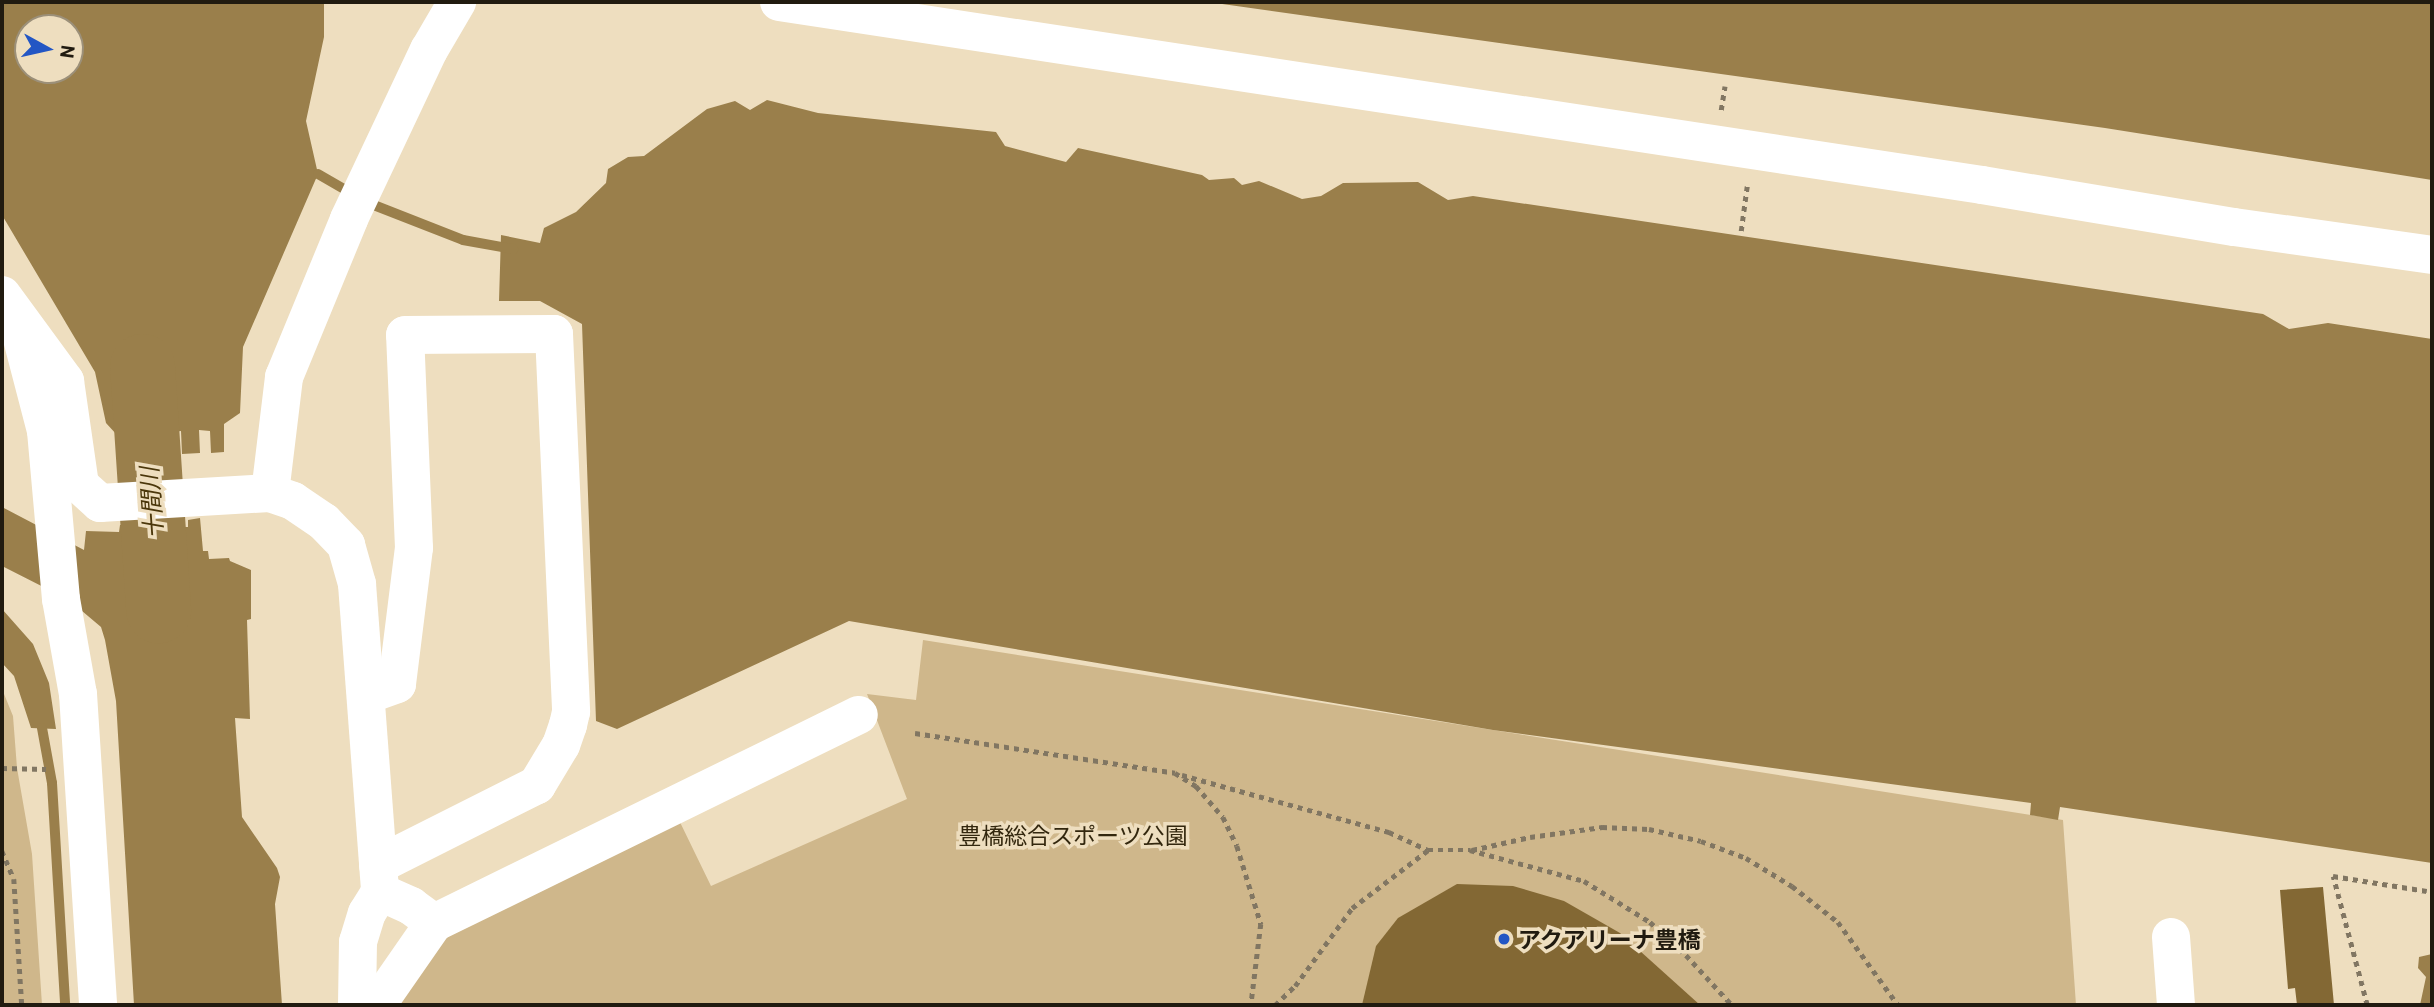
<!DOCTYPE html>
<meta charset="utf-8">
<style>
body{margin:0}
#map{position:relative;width:2434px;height:1007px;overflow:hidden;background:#eedebf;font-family:Barlow,"Noto Sans JP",sans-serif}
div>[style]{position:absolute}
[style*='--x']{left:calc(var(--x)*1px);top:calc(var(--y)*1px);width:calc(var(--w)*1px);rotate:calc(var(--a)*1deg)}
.green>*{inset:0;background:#cfb78b}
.water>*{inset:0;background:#9a7f4b}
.stream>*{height:10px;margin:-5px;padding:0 5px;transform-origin:5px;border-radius:5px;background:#9a7f4b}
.river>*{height:65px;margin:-32.5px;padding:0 32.5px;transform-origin:32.5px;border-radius:32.5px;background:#9a7f4b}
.building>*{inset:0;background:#836834}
.path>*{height:4.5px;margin-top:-2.25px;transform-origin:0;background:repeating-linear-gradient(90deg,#817662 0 5px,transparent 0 10px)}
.minor>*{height:38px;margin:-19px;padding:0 19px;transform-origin:19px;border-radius:19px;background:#fff}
.dots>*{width:19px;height:19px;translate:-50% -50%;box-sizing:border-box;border:4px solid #eedebf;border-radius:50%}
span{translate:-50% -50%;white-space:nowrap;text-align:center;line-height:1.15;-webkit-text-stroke:7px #eedebf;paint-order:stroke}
.park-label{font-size:23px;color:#33270e}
.poi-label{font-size:23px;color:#211b10;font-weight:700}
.left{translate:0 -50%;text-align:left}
.water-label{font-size:24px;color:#4b370b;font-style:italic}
.frame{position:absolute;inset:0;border:4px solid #211b10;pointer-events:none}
.north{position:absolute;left:14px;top:14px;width:70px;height:70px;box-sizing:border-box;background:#eedebf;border:2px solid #9c9079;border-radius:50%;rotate:98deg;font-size:19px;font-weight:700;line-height:28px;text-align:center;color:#211b10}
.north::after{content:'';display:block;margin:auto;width:24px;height:32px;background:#2356c4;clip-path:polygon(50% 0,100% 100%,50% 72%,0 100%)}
</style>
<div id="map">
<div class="green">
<i style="clip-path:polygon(923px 640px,2063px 820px,2076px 1005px,391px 1005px,421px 959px,455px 931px,677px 816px,711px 886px,907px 799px,867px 694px,916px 700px)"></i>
<i style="clip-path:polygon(2px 689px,13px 716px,17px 768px,32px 854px,42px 1005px,2px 1005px)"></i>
</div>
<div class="water">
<i style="clip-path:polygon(evenodd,2px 2px,324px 2px,324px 37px,306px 121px,318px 174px,243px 347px,240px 413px,224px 424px,224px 452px,211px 453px,210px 431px,199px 430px,200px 453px,182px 454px,181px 431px,171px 432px,173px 454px,160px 455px,160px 432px,153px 432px,153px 455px,141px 455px,140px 432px,131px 432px,131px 456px,118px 457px,117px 435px,106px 423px,95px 372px,2px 215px,2px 2px,70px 28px,70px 70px,28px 70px,28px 28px,70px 28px)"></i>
<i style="clip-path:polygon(1208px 2px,2432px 2px,2432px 180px,2105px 128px)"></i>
<i style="clip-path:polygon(767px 100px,818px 113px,996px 132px,1005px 146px,1066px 162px,1078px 148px,1202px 175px,1209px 180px,1234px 178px,1242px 185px,1259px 181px,1302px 199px,1321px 196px,1343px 183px,1418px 182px,1448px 200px,1473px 196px,2263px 314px,2289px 329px,2328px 323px,2432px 339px,2432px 863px,2060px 807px,2058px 820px,2030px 815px,2031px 803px,1493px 730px,849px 621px,617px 729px,596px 721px,582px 324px,540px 301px,499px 301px,501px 235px,540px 243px,544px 228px,576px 212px,606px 183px,608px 169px,628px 157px,644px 156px,707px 109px,735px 101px,750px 110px)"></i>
<i style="clip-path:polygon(2px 507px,84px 550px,86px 531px,119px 532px,120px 525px,137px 525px,137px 530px,143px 530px,144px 524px,159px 523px,160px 529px,165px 529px,165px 522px,182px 521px,182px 527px,188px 527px,188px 520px,200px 518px,203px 551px,208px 551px,209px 559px,229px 558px,230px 561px,251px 570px,251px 619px,247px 620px,250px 719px,235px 718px,242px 817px,277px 868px,280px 877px,275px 904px,282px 1005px,134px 1005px,116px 701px,105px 640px,101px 627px,69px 600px,2px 566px)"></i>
<i style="clip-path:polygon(2px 609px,33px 644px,49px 683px,56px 729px,31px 728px,14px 676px,2px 663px)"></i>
<i style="clip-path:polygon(2432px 954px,2432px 1005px,2420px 1005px,2426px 977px,2418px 968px,2419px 957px)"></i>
</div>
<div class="stream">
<i style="--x:318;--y:174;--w:39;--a:30"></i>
<i style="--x:366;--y:202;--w:104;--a:21.4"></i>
<i style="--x:463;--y:240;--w:51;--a:10.2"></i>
<i style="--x:42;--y:728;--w:56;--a:79.7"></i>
<i style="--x:52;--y:783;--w:222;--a:86.6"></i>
</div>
<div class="river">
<i style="--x:142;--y:366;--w:245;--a:86.2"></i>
</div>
<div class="building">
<i style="clip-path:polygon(1457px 884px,1513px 886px,1564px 901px,1620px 933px,1700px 1005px,1362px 1005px,1376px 946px,1398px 918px)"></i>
<i style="clip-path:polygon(2323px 887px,2334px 1005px,2297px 1005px,2295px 988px,2288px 989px,2280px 890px)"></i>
</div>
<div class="path">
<i style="--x:1721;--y:110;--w:24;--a:-81"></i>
<i style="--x:1741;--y:231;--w:45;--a:-82.4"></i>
<i style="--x:915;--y:733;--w:263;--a:8.7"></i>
<i style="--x:1175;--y:773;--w:25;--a:32"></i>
<i style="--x:1196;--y:786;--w:41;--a:48.9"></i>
<i style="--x:1223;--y:817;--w:32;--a:64"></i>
<i style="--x:1237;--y:846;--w:82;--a:72.9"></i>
<i style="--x:1261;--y:924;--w:82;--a:97"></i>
<i style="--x:2;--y:768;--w:44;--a:1.3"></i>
<i style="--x:1182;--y:775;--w:215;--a:15.4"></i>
<i style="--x:1389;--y:832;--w:43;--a:24.8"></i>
<i style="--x:1472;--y:850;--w:59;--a:-12.6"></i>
<i style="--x:1530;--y:837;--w:73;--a:-7.9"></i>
<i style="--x:1602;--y:827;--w:47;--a:2.4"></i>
<i style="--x:1649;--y:829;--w:53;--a:13"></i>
<i style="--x:1701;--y:841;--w:48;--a:20.7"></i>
<i style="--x:1746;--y:858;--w:54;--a:31.3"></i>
<i style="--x:1792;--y:886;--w:58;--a:38"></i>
<i style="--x:1838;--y:922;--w:102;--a:54.1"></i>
<i style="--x:2;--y:851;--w:30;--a:67"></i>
<i style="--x:14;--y:879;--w:126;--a:86.4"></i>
<i style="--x:1275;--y:1005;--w:28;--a:-44"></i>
<i style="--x:1295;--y:986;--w:97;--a:-53.8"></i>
<i style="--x:1352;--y:908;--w:96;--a:-37.3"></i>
<i style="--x:1428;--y:850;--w:42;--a:0"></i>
<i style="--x:1470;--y:850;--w:118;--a:15.2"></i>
<i style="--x:1584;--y:881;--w:78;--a:31.8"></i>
<i style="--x:1650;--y:922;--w:49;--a:42.5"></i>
<i style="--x:1686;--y:955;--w:68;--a:47.4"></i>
<i style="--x:2367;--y:1005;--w:133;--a:-104.8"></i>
<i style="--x:2333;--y:876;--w:95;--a:9.1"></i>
</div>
<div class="minor">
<i style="--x:779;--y:2;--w:1217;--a:8.65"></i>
<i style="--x:1982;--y:185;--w:255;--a:9.5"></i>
<i style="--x:2234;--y:227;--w:200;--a:8"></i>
<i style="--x:2;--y:295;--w:107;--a:53.8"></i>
<i style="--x:65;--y:381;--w:105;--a:81.8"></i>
<i style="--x:80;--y:485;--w:27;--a:42"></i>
<i style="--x:100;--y:503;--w:170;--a:-3.4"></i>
<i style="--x:270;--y:493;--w:117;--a:-83.1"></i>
<i style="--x:284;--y:377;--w:171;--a:-67.6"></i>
<i style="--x:349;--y:219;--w:187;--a:-64.7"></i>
<i style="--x:429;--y:50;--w:56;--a:-59.7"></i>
<i style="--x:20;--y:331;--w:103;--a:75.4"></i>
<i style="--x:46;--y:431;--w:169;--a:84.9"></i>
<i style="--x:61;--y:599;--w:97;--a:79.9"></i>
<i style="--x:78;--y:694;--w:312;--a:86.3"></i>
<i style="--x:270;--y:493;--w:24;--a:19"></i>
<i style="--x:293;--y:501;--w:37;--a:34"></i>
<i style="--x:324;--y:522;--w:32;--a:46"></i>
<i style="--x:346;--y:545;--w:41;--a:74.2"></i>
<i style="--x:357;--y:584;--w:305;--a:85.7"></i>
<i style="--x:367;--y:695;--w:32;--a:-20"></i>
<i style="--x:397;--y:684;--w:137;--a:-82.9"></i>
<i style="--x:414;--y:548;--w:213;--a:-92.4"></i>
<i style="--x:405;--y:335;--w:149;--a:-0.4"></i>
<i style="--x:554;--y:334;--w:378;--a:87.4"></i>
<i style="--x:571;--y:712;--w:13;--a:103"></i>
<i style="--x:568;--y:725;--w:21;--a:109"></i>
<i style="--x:561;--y:745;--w:47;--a:121"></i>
<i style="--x:537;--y:785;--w:178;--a:153.3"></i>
<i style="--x:2171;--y:937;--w:68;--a:85.8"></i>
<i style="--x:357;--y:1005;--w:63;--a:-89.1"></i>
<i style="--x:358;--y:942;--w:30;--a:-73"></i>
<i style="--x:367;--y:913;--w:25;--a:-58"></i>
<i style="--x:380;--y:892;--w:34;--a:24"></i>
<i style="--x:411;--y:906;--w:29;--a:36"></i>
<i style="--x:377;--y:1005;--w:100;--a:-55.2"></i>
<i style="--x:434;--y:923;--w:473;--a:-26.1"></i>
</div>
<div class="dots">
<i style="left:1504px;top:939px;background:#2356c4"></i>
</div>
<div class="park-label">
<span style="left:1073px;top:835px">豊橋総合スポーツ公園</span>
</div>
<div class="poi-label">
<span class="left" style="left:1518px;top:939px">アクアリーナ豊橋</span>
</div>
<div class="water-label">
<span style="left:151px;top:503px;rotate:-94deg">十間川</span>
</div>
<div class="frame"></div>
<div class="north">N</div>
</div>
